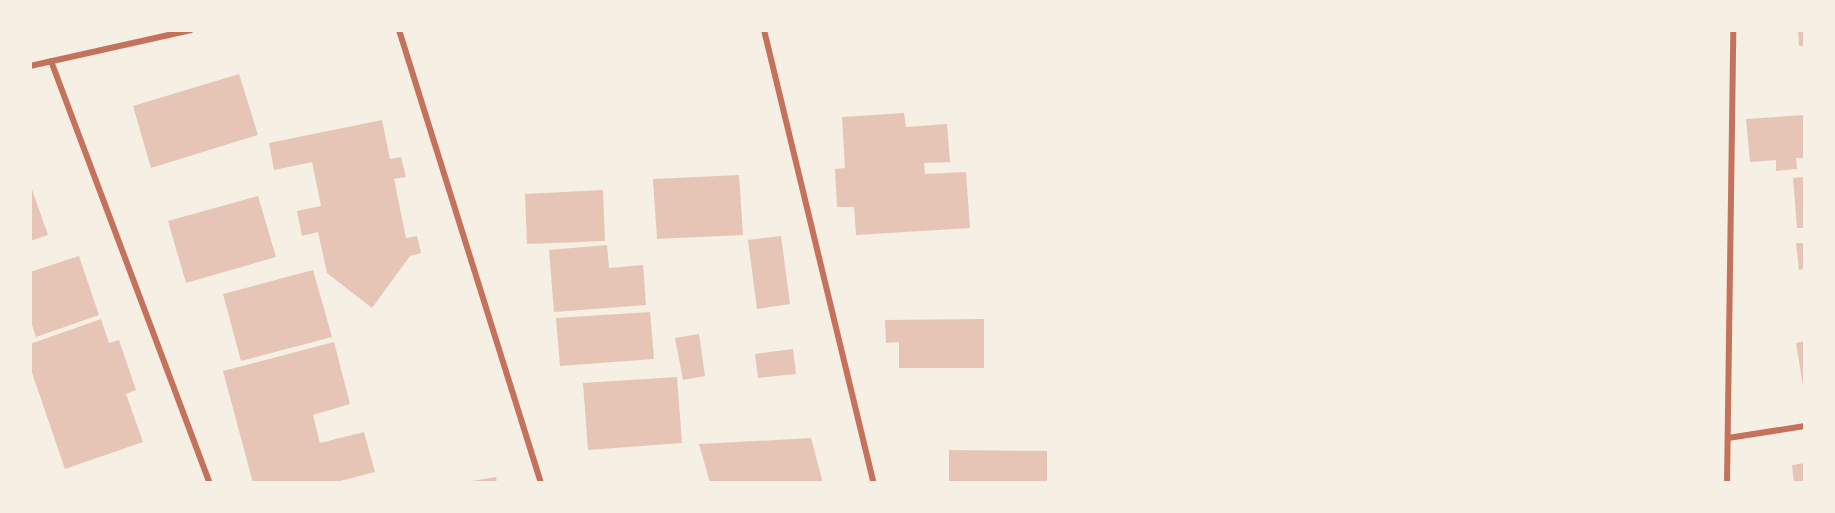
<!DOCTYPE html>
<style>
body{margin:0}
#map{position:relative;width:1835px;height:513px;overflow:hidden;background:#f6efe4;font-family:Karla,sans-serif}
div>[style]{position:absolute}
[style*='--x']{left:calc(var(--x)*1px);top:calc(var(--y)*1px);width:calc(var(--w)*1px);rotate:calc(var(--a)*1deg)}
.building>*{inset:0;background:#e6c5b7}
.minor>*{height:6px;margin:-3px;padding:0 3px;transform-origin:3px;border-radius:3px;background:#c5725c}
span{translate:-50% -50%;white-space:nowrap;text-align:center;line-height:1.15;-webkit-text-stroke:4.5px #f6efe4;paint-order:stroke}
.frame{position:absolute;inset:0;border:32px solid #f6efe4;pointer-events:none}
</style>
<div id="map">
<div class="building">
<i style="clip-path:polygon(1798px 30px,1805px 30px,1805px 46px,1799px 46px)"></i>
<i style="clip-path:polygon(239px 74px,258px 135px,151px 168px,133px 106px)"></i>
<i style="clip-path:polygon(904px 113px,906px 127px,947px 124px,950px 162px,924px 163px,925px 174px,966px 172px,970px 228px,856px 235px,854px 207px,837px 207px,835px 169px,845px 168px,842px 117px)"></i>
<i style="clip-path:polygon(1805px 115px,1805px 158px,1796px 158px,1797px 169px,1776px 171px,1776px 160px,1750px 162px,1746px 119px)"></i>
<i style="clip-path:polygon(382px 120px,390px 159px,401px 157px,406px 177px,394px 179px,406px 238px,417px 236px,421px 253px,410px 256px,372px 308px,327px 273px,318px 232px,302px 236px,297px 211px,321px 206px,312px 162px,274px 170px,269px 143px)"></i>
<i style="clip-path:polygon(739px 175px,743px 235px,657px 239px,653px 179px)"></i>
<i style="clip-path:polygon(1805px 177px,1805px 228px,1797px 228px,1793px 178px)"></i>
<i style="clip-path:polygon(30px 184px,48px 235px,30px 241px)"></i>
<i style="clip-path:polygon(603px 190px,605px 241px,527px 244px,525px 194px)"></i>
<i style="clip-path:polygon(258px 196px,276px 257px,186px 283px,168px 221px)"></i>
<i style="clip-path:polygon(781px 236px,790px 304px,757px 309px,748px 240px)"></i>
<i style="clip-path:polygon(1796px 243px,1805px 243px,1805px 269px,1799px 270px)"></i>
<i style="clip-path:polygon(607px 245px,609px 268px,643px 265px,646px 305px,554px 312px,549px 250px)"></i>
<i style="clip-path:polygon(79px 256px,99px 315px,36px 337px,30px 319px,30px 272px)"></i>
<i style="clip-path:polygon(313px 270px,332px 337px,241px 361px,223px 294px)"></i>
<i style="clip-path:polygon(650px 312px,654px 359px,560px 366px,556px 318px)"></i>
<i style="clip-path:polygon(101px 319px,109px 343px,119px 340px,136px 390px,126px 394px,143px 442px,65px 469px,30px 367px,30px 344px)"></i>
<i style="clip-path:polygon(984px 319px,984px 368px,899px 368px,899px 342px,886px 343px,885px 320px)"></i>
<i style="clip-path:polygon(699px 334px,705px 376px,683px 380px,675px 338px)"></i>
<i style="clip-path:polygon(1805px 341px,1805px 392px,1804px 392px,1796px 343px)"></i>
<i style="clip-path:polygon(334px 342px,350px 404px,313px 415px,320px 443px,364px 432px,375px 472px,332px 483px,253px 483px,223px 371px)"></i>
<i style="clip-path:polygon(793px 349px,796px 374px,758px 378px,755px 354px)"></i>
<i style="clip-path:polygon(677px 377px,682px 443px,588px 450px,583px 383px)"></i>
<i style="clip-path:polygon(811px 438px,823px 483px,710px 483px,699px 444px)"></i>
<i style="clip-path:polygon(949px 450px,1047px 451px,1047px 483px,949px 483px)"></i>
<i style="clip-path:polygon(1805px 463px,1805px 483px,1794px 483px,1792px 465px)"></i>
<i style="clip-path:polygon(496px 477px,497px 483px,466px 483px,466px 482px)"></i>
</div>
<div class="minor">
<i style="--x:399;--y:30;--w:475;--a:72.6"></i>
<i style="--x:764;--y:30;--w:466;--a:76.4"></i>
<i style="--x:51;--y:61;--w:451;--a:69.4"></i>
<i style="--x:30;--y:66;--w:165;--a:-12.6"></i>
<i style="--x:1728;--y:438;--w:78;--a:-8.9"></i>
<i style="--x:1727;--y:483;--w:453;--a:-89.2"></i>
</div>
<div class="frame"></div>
</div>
